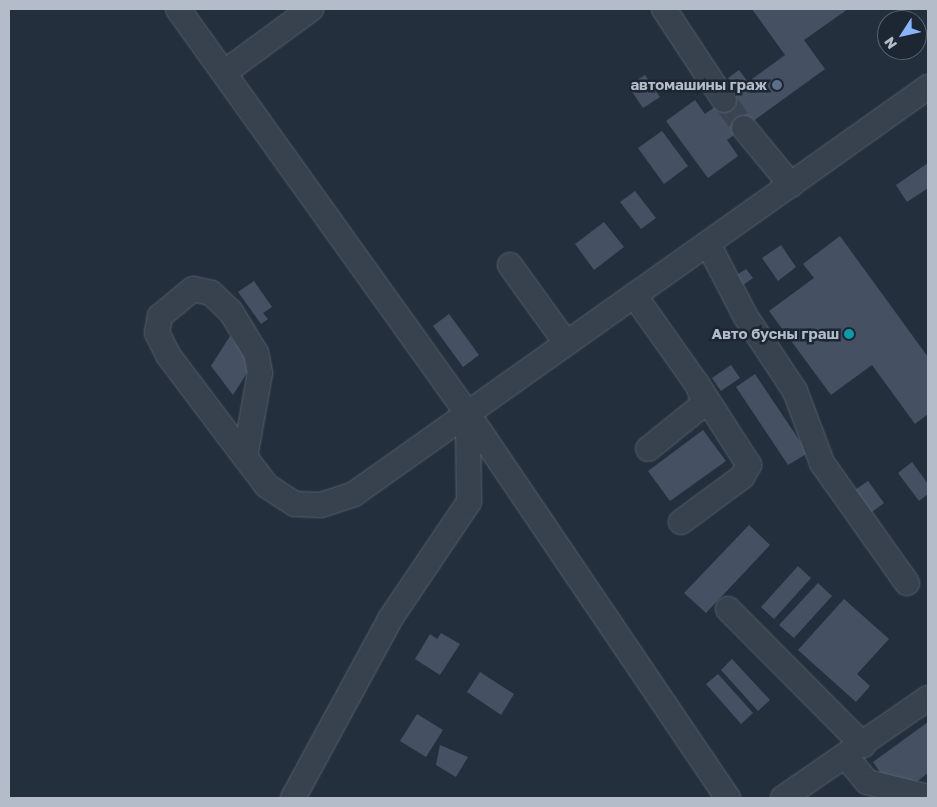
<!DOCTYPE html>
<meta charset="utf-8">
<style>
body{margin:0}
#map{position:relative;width:937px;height:807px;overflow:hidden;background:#242f3e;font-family:"Golos Text",sans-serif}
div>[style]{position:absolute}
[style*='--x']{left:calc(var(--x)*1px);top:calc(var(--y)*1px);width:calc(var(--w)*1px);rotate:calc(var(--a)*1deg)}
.building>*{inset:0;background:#455162}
.minor-tunnel>*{height:24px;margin-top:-12px;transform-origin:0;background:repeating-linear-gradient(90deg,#3a4453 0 24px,transparent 0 36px)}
.roads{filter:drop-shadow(0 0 1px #565f6c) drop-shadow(0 0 1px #565f6c)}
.minor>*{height:24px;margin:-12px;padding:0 12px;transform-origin:12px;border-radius:12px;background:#38414e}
.dots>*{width:14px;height:14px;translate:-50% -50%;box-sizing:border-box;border:2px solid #1d2633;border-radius:50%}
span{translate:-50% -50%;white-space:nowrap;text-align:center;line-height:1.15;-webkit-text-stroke:5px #1d2633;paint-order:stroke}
.poi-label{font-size:15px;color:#b4bcc9;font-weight:700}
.right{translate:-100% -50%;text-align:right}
.frame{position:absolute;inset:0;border:10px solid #b4bcc9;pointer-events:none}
.north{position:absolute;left:877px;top:10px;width:50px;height:50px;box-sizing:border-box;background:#1d2633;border:1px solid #59626f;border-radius:50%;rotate:235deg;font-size:14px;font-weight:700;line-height:20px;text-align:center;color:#b4bcc9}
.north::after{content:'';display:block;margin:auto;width:18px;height:22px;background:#8ab4f8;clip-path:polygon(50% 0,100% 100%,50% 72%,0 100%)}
</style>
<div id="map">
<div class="building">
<i style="clip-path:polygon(752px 9px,848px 9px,804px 40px,825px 69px,727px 140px,738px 156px,708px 178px,666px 121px,695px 100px,705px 114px,737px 91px,728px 78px,739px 70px,748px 82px,785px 55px)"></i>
<i style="clip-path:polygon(645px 75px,660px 97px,643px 108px,628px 86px)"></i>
<i style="clip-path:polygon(662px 131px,688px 166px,664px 184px,638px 148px)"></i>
<i style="clip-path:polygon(928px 163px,928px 188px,907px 202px,896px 185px)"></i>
<i style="clip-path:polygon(635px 191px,656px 218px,641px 229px,620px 202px)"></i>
<i style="clip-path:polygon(604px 222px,624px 247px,594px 270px,575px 244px)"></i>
<i style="clip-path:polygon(840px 236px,928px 357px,928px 414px,915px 424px,872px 365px,831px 395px,769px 311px,814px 278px,803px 264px)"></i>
<i style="clip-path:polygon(781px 245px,796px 267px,778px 281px,762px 258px)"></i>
<i style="clip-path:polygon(746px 269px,753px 278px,739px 288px,732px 278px)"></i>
<i style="clip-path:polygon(254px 281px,272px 307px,263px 313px,268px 319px,261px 324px,238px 292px)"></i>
<i style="clip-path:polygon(449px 314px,479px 355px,463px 367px,433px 326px)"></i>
<i style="clip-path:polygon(230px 336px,252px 365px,233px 395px,211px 366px)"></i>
<i style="clip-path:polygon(731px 365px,740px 378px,721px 391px,712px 378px)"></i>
<i style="clip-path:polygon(755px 374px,808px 453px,788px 465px,736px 387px)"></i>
<i style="clip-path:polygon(703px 430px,726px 461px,670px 501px,648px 471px)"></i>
<i style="clip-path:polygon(912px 462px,928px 484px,928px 494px,919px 501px,898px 473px)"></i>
<i style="clip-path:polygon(868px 481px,884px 503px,868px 515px,852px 492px)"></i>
<i style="clip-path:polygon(749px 525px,770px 545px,706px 613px,684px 593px)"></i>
<i style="clip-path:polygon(798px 566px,811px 578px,774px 619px,761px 607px)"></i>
<i style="clip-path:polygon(818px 583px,832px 596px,794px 638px,779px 625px)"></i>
<i style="clip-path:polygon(844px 599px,889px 639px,857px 674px,870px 686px,856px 702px,798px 650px)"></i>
<i style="clip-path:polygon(441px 633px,460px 644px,440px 675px,415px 659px,430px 634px,437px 639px)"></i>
<i style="clip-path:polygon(732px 659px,770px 700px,758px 711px,721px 670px)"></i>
<i style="clip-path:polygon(480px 672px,514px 694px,501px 715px,467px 692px)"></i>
<i style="clip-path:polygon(718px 674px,753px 713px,741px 724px,706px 684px)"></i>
<i style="clip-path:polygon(417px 714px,443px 730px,426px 757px,400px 741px)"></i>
<i style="clip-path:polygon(928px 722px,928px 773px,910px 787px,885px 779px,873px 762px)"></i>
<i style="clip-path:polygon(440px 745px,468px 757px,456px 777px,436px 765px)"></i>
</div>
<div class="minor-tunnel">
<i style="--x:724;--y:100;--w:34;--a:54"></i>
</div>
<div class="roads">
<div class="minor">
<i style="--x:178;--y:9;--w:498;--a:54.4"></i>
<i style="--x:468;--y:414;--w:464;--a:55.9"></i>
<i style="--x:664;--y:9;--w:109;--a:56.6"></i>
<i style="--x:225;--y:72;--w:107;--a:-36.2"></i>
<i style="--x:744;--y:128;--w:74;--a:50.5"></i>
<i style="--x:708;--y:244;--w:82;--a:62.5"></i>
<i style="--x:746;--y:317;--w:89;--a:56.5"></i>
<i style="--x:795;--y:391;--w:77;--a:69.4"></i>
<i style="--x:822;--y:463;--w:147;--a:54.7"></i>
<i style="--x:510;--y:265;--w:96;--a:54.3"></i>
<i style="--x:634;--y:295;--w:109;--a:54.7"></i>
<i style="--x:697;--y:384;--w:21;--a:67"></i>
<i style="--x:705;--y:403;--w:73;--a:141.1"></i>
<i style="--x:245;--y:457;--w:85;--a:-79.9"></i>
<i style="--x:260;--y:373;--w:20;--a:-101"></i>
<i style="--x:256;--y:353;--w:48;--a:-121.4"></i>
<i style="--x:231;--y:312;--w:28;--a:-136"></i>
<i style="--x:211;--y:293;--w:18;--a:-167"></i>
<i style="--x:193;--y:289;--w:43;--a:140.7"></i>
<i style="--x:160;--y:316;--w:17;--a:100"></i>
<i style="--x:157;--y:333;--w:25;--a:63"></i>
<i style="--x:168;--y:355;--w:128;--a:53"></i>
<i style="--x:245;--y:457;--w:36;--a:53"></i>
<i style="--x:267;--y:486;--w:33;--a:33"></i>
<i style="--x:295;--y:504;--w:26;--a:2"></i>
<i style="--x:321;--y:505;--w:35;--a:-18"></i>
<i style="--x:354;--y:494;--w:704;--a:-35.34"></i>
<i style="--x:681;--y:522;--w:76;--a:-36.4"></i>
<i style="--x:742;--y:477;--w:14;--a:-60"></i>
<i style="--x:749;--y:465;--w:93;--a:-122.7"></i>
<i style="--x:728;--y:609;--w:192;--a:45.2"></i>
<i style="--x:847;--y:758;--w:31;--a:50"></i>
<i style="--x:867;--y:782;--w:63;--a:13.8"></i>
<i style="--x:293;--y:798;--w:204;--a:-61.5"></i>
<i style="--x:390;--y:619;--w:141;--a:-56"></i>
<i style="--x:469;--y:502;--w:88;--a:-90.7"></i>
<i style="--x:783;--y:798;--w:176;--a:-34.6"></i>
</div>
</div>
<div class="dots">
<i style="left:777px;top:85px;background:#5c6f8a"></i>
<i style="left:849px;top:334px;background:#0f9aa8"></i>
</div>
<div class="poi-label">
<span class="right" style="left:767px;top:85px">автомашины граж</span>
<span class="right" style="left:839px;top:334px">Авто бусны граш</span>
</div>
<div class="frame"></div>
<div class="north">N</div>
</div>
